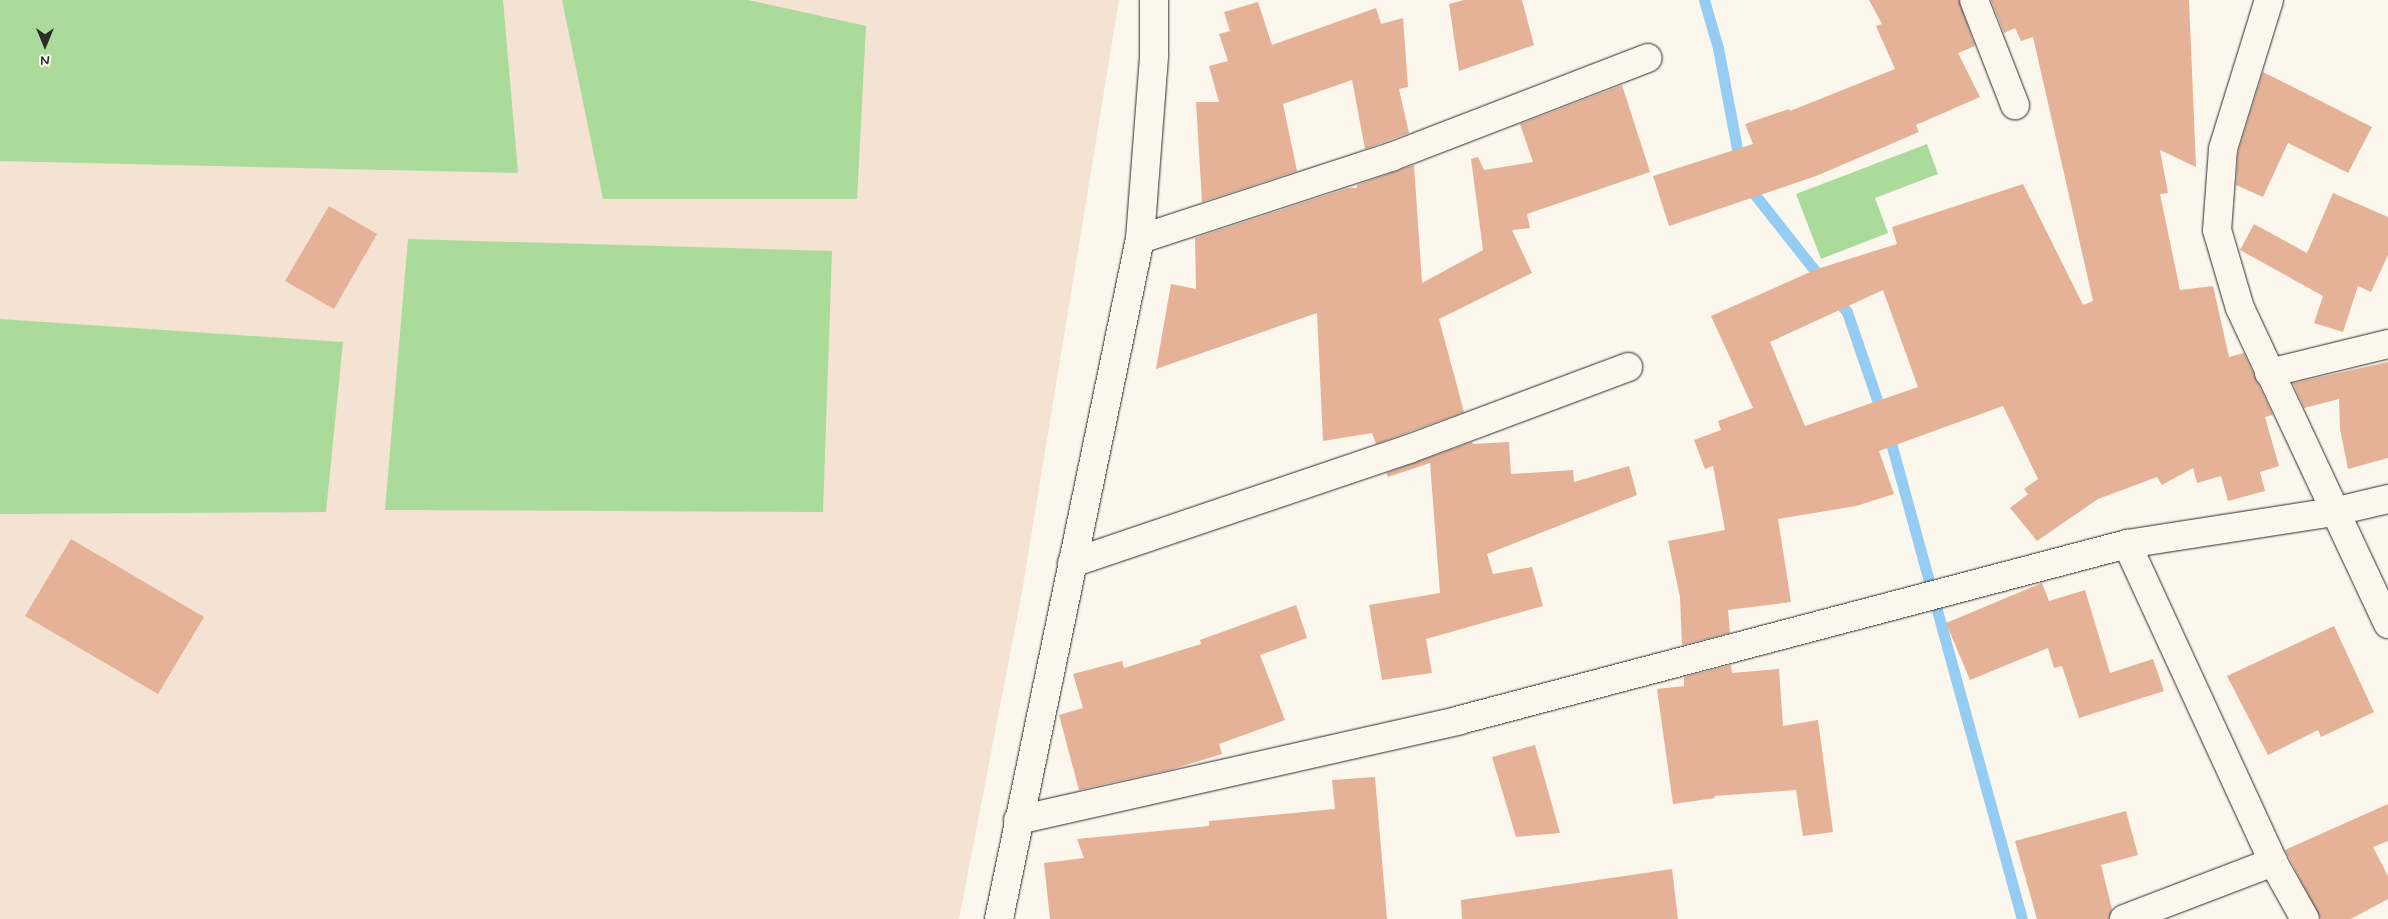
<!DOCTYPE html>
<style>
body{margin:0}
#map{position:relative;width:2388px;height:919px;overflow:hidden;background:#fbf7ec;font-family:Mynerve,sans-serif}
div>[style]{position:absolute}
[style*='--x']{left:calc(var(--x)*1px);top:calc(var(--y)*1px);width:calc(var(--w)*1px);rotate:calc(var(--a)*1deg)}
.built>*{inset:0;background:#f4e2d3}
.green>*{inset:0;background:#aadb9b}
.stream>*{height:11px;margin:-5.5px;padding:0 5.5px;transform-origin:5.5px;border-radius:5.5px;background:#94ccf3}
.building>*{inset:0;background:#e5b298}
.roads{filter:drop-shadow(0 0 1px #2b2b2b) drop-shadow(0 0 1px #2b2b2b)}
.minor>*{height:28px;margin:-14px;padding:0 14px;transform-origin:14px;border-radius:14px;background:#fbf7ec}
span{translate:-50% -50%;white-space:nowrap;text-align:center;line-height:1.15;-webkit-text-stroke:4.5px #fbf7ec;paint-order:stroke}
.north{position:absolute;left:20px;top:20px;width:50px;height:50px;-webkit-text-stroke:4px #fbf7ec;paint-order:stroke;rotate:180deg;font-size:14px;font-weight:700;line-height:20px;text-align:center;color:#2b2b2b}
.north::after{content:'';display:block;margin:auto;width:18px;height:22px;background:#2b2b2b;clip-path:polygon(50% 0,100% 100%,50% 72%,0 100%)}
</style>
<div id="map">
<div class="built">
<i style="clip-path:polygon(0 0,1119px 0,1022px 592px,959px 919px,0 919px)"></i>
</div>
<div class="green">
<i style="clip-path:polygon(0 0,503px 0,518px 173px,0 161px)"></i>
<i style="clip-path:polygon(562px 0,748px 0,866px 26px,857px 199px,603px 199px)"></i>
<i style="clip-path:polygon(1927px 144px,1938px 174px,1875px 198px,1888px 233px,1821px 259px,1796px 194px)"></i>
<i style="clip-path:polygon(408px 239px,832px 251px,823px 512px,385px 510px)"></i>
<i style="clip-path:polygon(0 319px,343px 342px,326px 512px,0 514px)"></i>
</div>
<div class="stream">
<i style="--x:1704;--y:0;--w:50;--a:73.7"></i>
<i style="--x:1718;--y:48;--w:118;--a:79.3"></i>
<i style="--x:1748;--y:186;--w:121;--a:51.7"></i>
<i style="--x:1834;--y:296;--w:21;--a:51"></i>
<i style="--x:1847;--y:312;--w:108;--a:71.1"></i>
<i style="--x:1888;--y:432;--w:505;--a:74.62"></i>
</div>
<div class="building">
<i style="clip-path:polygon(1464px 0,1522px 0,1534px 45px,1459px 71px,1449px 4px)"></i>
<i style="clip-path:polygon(1869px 0,1959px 0,1975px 46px,1958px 53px,1980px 97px,1916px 125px,1919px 132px,1816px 176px,1669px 226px,1653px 176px,1753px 144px,1745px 124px,1789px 109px,1790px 111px,1895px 69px,1876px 26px,1882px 24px)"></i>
<i style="clip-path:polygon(evenodd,1991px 0,2189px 0,2196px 167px,2160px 150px,2168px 193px,2160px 194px,2180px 290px,2213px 286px,2229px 357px,2244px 353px,2273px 415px,2265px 417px,2279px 466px,2260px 472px,2265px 491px,2228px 501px,2221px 476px,2197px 483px,2193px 468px,2162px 485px,2157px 477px,2098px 499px,2037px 541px,2010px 508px,2028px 494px,2024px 489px,2038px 479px,2003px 406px,1879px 451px,1894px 494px,1856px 506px,1778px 519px,1791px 602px,1728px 610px,1730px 633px,1682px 645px,1680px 597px,1668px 541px,1725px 530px,1713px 466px,1705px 469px,1694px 440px,1721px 430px,1718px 421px,1753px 408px,1711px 316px,1817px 269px,1897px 244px,1892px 227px,2023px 184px,2083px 305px,2093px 301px,2033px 37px,2021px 41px,2015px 28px,2004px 33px,1991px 0,1883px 290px,1918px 387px,1805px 426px,1770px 342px,1883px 290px)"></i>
<i style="clip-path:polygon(1258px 2px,1272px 45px,1376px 8px,1381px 24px,1403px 18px,1408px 87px,1399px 89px,1409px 133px,1365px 149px,1352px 80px,1283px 104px,1297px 171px,1202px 202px,1196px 102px,1219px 102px,1209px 66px,1228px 61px,1219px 34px,1230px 31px,1224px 12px)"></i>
<i style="clip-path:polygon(2263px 72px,2372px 127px,2348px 173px,2288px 143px,2263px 197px,2236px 185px,2238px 152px)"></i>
<i style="clip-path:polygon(1622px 85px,1650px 172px,1527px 214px,1530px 228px,1512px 230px,1532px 273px,1439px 319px,1464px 412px,1376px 444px,1372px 433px,1323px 441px,1317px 313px,1156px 369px,1171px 284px,1196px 289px,1195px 238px,1348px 188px,1357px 188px,1357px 185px,1414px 165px,1422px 283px,1483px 250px,1471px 159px,1478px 157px,1484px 170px,1533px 162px,1520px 124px)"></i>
<i style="clip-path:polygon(2333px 193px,2388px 217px,2388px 255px,2371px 292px,2358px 286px,2343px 332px,2314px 323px,2323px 296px,2240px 250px,2254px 224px,2307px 253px)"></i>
<i style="clip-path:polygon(329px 206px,377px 234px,334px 309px,285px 281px)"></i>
<i style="clip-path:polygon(2388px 362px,2388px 458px,2348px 469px,2340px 429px,2339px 399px,2304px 408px,2293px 383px)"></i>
<i style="clip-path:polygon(1472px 442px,1473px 444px,1509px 442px,1511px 474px,1573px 470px,1574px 482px,1629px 466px,1637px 495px,1487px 554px,1493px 574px,1532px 567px,1543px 606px,1426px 639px,1432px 673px,1382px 680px,1369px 605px,1440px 593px,1430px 463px,1388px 477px,1386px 473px)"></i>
<i style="clip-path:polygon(71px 539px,204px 617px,158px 694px,25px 616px)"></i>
<i style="clip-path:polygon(2042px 583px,2049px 601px,2085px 590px,2110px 673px,2153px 659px,2164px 691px,2079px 718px,2062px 666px,2054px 668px,2048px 648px,1970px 680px,1946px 623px)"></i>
<i style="clip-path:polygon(1296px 605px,1307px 638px,1260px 655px,1285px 720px,1219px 744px,1222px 754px,1173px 769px,1079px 790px,1059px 715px,1083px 708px,1073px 674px,1122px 661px,1124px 668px,1201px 644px,1200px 640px)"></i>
<i style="clip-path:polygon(2334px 626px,2374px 712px,2321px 737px,2318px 730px,2268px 755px,2227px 676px)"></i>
<i style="clip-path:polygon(1731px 665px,1732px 673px,1779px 669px,1783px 726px,1818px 720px,1833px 832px,1803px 836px,1796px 790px,1714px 796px,1715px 798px,1673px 804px,1657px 689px,1684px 686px,1684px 677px)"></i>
<i style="clip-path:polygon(1535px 745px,1560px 833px,1516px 837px,1492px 757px)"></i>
<i style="clip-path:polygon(1375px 777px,1387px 919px,1050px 919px,1044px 863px,1084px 858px,1077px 839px,1209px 826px,1209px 821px,1335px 809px,1332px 780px)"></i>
<i style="clip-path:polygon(2388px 804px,2388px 841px,2373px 847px,2388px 876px,2388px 899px,2351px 919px,2321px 919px,2285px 850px)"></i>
<i style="clip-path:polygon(2126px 811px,2138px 855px,2101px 865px,2112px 909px,2109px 919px,2037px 919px,2015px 841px)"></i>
<i style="clip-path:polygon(1672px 869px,1678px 919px,1462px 919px,1461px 900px)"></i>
</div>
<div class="roads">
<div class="minor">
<i style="--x:1974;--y:0;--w:113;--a:68.7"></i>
<i style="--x:2269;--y:0;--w:156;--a:107.2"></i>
<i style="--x:2223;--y:149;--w:81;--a:94.2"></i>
<i style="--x:2217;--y:230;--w:81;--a:73.6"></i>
<i style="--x:2240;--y:308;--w:349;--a:64.9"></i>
<i style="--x:1140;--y:239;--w:264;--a:-18.1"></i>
<i style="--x:1391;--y:157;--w:275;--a:-21.1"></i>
<i style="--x:2269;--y:373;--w:122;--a:-13.7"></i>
<i style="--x:2127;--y:544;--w:350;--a:65.3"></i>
<i style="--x:2273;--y:862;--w:65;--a:60.7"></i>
<i style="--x:1072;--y:563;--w:356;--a:-18.7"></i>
<i style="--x:1409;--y:449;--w:234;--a:-20.5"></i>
<i style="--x:1018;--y:820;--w:453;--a:-12.7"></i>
<i style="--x:1460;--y:720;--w:690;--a:-14.78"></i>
<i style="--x:2127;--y:544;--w:208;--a:-8.8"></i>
<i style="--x:2333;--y:512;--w:57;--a:-13.3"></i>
<i style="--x:999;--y:919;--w:694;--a:-78.29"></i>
<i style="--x:1140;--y:239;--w:185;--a:-85.6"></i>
<i style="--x:1154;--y:55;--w:55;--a:-90"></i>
<i style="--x:2124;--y:919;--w:160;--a:-20.9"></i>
</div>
</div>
<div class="north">N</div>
</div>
